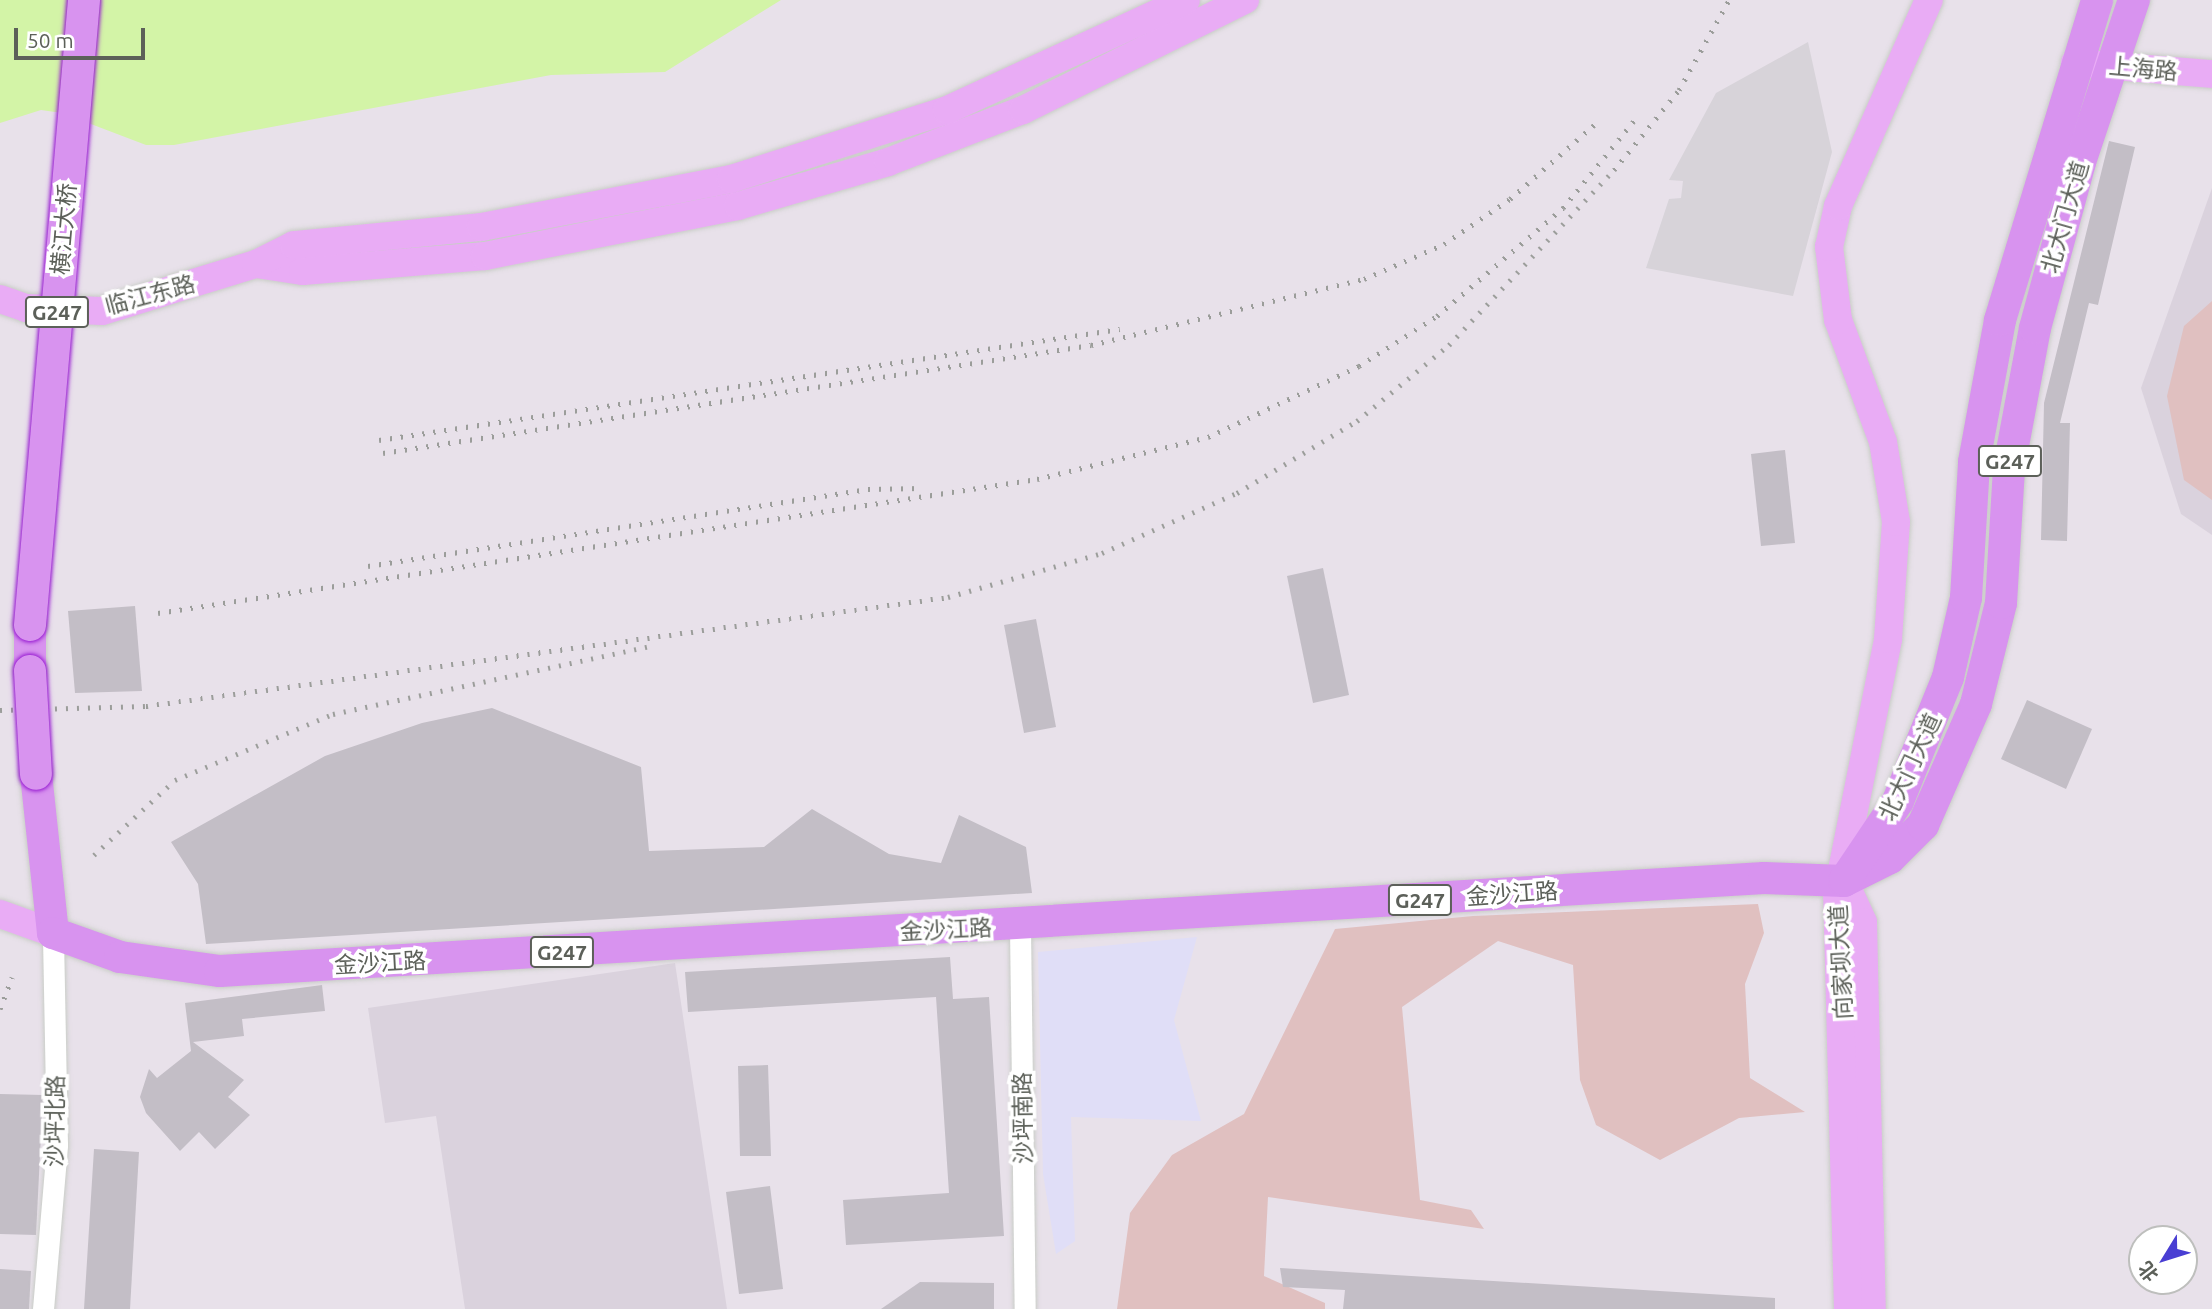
<!DOCTYPE html>
<meta charset="utf-8">
<style>
body{margin:0}
#map{position:relative;width:2212px;height:1309px;overflow:hidden;background:#e8e1ea;font-family:Ubuntu,"Noto Sans SC",sans-serif}
div>[style]{position:absolute}
[style*='--x']{left:calc(var(--x)*1px);top:calc(var(--y)*1px);width:calc(var(--w)*1px);rotate:calc(var(--a)*1deg)}
.industrial>*{inset:0;background:#d7d3d9}
.education>*{inset:0;background:#dad2dd}
.medical>*{inset:0;background:#e0def7}
.green>*{inset:0;background:#e0c0c0}
.water>*{inset:0;background:#d3f4a7}
.building>*{inset:0;background:#c3bec6}
.roads{filter:drop-shadow(0 0 2px #c9cdc7) drop-shadow(0 0 2px #c9cdc7)}
.minor>*{height:21px;margin:-10.5px;padding:0 10.5px;transform-origin:10.5px;border-radius:10.5px;background:#fff}
.major>*{height:28px;margin:-14px;padding:0 14px;transform-origin:14px;border-radius:14px;background:#e9acf5}
.highway>*{height:32px;margin:-16px;padding:0 16px;transform-origin:16px;border-radius:16px;background:#d893ef}
.rail>*{height:5px;margin-top:-2.5px;transform-origin:0;background:repeating-linear-gradient(90deg,#9b9d9a 0 2px,transparent 0 11px)}
.bridges{filter:drop-shadow(0 0 2px #971ad1) drop-shadow(0 0 2px #971ad1)}
.highway-bridge>*{height:32px;margin:-16px;padding:0 16px;transform-origin:16px;border-radius:16px;background:#d893ef}
span{translate:-50% -50%;white-space:nowrap;text-align:center;line-height:1.15;-webkit-text-stroke:7px #fff;paint-order:stroke}
.shield-label span{padding:2px 5px;background:#fff;border:2px solid;border-radius:5px;-webkit-text-stroke-width:0}
.shield-label{font-size:21px;color:#5c6059;font-weight:700}
.street-label{font-size:23px;color:#5c6059}
.north{position:absolute;left:2128px;top:1225px;width:70px;height:70px;box-sizing:border-box;background:#fff;border:2px solid #bebfbd;border-radius:50%;rotate:232deg;font-size:19px;font-weight:700;line-height:28px;text-align:center;color:#5c6059}
.north::after{content:'';display:block;margin:auto;width:24px;height:32px;background:#493ed3;clip-path:polygon(50% 0,100% 100%,50% 72%,0 100%)}
.scale{position:absolute;left:14px;top:28px;width:131px;height:32px;box-sizing:border-box;border:4px solid #5c6059;border-top:0;padding-left:9px;font-size:21px;line-height:24px;white-space:nowrap;color:#5c6059;-webkit-text-stroke:5px #fff;paint-order:stroke}
</style>
<div id="map">
<div class="industrial">
<i style="clip-path:polygon(1808px 42px,1832px 152px,1793px 296px,1646px 268px,1669px 199px,1681px 198px,1683px 181px,1669px 180px,1716px 93px)"></i>
</div>
<div class="education">
<i style="clip-path:polygon(2212px 188px,2212px 535px,2181px 514px,2141px 388px)"></i>
<i style="clip-path:polygon(675px 963px,727px 1309px,465px 1309px,436px 1116px,385px 1123px,368px 1008px)"></i>
</div>
<div class="medical">
<i style="clip-path:polygon(1197px 937px,1174px 1020px,1201px 1121px,1071px 1117px,1075px 1241px,1056px 1254px,1043px 1174px,1038px 952px)"></i>
</div>
<div class="green">
<i style="clip-path:polygon(2212px 301px,2212px 500px,2184px 480px,2167px 396px,2184px 326px)"></i>
<i style="clip-path:polygon(1758px 904px,1764px 933px,1745px 984px,1750px 1078px,1805px 1112px,1739px 1118px,1660px 1160px,1596px 1125px,1580px 1080px,1573px 965px,1498px 941px,1402px 1007px,1420px 1200px,1471px 1210px,1484px 1229px,1268px 1197px,1264px 1276px,1325px 1303px,1325px 1309px,1117px 1309px,1130px 1213px,1172px 1155px,1244px 1114px,1335px 929px,1473px 916px)"></i>
</div>
<div class="water">
<i style="clip-path:polygon(0 0,781px 0,665px 72px,551px 75px,174px 145px,146px 145px,62px 113px,41px 110px,0 123px)"></i>
</div>
<div class="building">
<i style="clip-path:polygon(2109px 141px,2135px 147px,2098px 305px,2089px 303px,2060px 423px,2070px 423px,2067px 541px,2041px 540px,2044px 403px)"></i>
<i style="clip-path:polygon(1785px 450px,1795px 543px,1761px 546px,1751px 454px)"></i>
<i style="clip-path:polygon(1323px 568px,1349px 695px,1313px 703px,1287px 576px)"></i>
<i style="clip-path:polygon(135px 606px,142px 691px,75px 693px,68px 611px)"></i>
<i style="clip-path:polygon(1036px 619px,1056px 727px,1024px 733px,1004px 625px)"></i>
<i style="clip-path:polygon(2027px 700px,2092px 729px,2066px 789px,2001px 759px)"></i>
<i style="clip-path:polygon(492px 708px,641px 767px,649px 851px,764px 847px,812px 809px,889px 854px,941px 863px,959px 815px,1026px 847px,1032px 893px,206px 944px,198px 884px,171px 842px,325px 756px,422px 723px)"></i>
<i style="clip-path:polygon(950px 957px,953px 999px,989px 997px,1004px 1236px,846px 1245px,843px 1200px,949px 1193px,936px 997px,688px 1012px,685px 972px)"></i>
<i style="clip-path:polygon(322px 985px,325px 1011px,242px 1019px,244px 1036px,193px 1042px,244px 1080px,228px 1097px,250px 1115px,215px 1149px,199px 1132px,180px 1151px,146px 1113px,140px 1097px,149px 1069px,157px 1078px,191px 1051px,185px 1003px)"></i>
<i style="clip-path:polygon(768px 1065px,771px 1156px,740px 1156px,738px 1066px)"></i>
<i style="clip-path:polygon(0 1094px,43px 1095px,36px 1235px,0 1234px)"></i>
<i style="clip-path:polygon(94px 1149px,139px 1152px,130px 1309px,84px 1309px)"></i>
<i style="clip-path:polygon(770px 1186px,783px 1289px,739px 1294px,726px 1192px)"></i>
<i style="clip-path:polygon(1280px 1268px,1775px 1298px,1775px 1309px,1343px 1309px,1345px 1290px,1283px 1287px)"></i>
<i style="clip-path:polygon(0 1269px,31px 1271px,29px 1309px,0 1309px)"></i>
<i style="clip-path:polygon(920px 1282px,994px 1283px,994px 1309px,881px 1309px)"></i>
</div>
<div class="roads">
<div class="minor">
<i style="--x:1020;--y:926;--w:383;--a:89.3"></i>
<i style="--x:43;--y:1309;--w:165;--a:-85.1"></i>
<i style="--x:57;--y:1145;--w:212;--a:-91.1"></i>
</div>
<div class="major">
<i style="--x:2075;--y:63;--w:137;--a:4.6"></i>
<i style="--x:256;--y:264;--w:48;--a:8.5"></i>
<i style="--x:303;--y:271;--w:183;--a:-4.7"></i>
<i style="--x:485;--y:256;--w:258;--a:-11.2"></i>
<i style="--x:738;--y:206;--w:156;--a:-16.3"></i>
<i style="--x:888;--y:162;--w:145;--a:-21.1"></i>
<i style="--x:1023;--y:110;--w:248;--a:-26.4"></i>
<i style="--x:0;--y:299;--w:28;--a:19"></i>
<i style="--x:26;--y:308;--w:76;--a:2.3"></i>
<i style="--x:102;--y:311;--w:161;--a:-17"></i>
<i style="--x:256;--y:264;--w:42;--a:-26.6"></i>
<i style="--x:294;--y:245;--w:188;--a:-5.5"></i>
<i style="--x:481;--y:227;--w:255;--a:-10.9"></i>
<i style="--x:731;--y:179;--w:227;--a:-17.7"></i>
<i style="--x:947;--y:110;--w:263;--a:-24.7"></i>
<i style="--x:1844;--y:881;--w:45;--a:65.1"></i>
<i style="--x:1863;--y:922;--w:387;--a:88.7"></i>
<i style="--x:0;--y:914;--w:56;--a:19.7"></i>
<i style="--x:1848;--y:1309;--w:414;--a:-91.5"></i>
<i style="--x:1837;--y:895;--w:261;--a:-78.7"></i>
<i style="--x:1888;--y:639;--w:117;--a:-86.1"></i>
<i style="--x:1896;--y:522;--w:81;--a:-99.2"></i>
<i style="--x:1883;--y:442;--w:130;--a:-110.2"></i>
<i style="--x:1838;--y:320;--w:74;--a:-97"></i>
<i style="--x:1829;--y:247;--w:42;--a:-77.6"></i>
<i style="--x:1838;--y:206;--w:225;--a:-66.2"></i>
</div>
<div class="highway">
<i style="--x:30;--y:671;--w:46;--a:-90"></i>
<i style="--x:36;--y:774;--w:160;--a:83.9"></i>
<i style="--x:53;--y:933;--w:71;--a:19.7"></i>
<i style="--x:120;--y:957;--w:101;--a:8"></i>
<i style="--x:220;--y:971;--w:1547;--a:-3.45"></i>
<i style="--x:1764;--y:878;--w:80;--a:2.1"></i>
<i style="--x:1844;--y:881;--w:51;--a:-26.6"></i>
<i style="--x:1890;--y:858;--w:47;--a:-45"></i>
<i style="--x:1923;--y:825;--w:132;--a:-66.3"></i>
<i style="--x:1976;--y:704;--w:104;--a:-76.1"></i>
<i style="--x:2001;--y:603;--w:136;--a:-86.6"></i>
<i style="--x:2009;--y:467;--w:141;--a:-79.4"></i>
<i style="--x:2035;--y:328;--w:172;--a:-74.8"></i>
<i style="--x:2080;--y:162;--w:171;--a:-71.6"></i>
<i style="--x:1845;--y:880;--w:95;--a:-56.1"></i>
<i style="--x:1898;--y:801;--w:134;--a:-68"></i>
<i style="--x:1948;--y:677;--w:81;--a:-77.2"></i>
<i style="--x:1966;--y:598;--w:136;--a:-86.6"></i>
<i style="--x:1974;--y:462;--w:144;--a:-79.6"></i>
<i style="--x:2000;--y:320;--w:334;--a:-73.1"></i>
</div>
</div>
<div class="rail">
<i style="--x:379;--y:440;--w:749;--a:-8.52"></i>
<i style="--x:383;--y:453;--w:716;--a:-8.67"></i>
<i style="--x:1091;--y:345;--w:281;--a:-13.6"></i>
<i style="--x:1364;--y:279;--w:87;--a:-23.6"></i>
<i style="--x:1444;--y:244;--w:80;--a:-34.3"></i>
<i style="--x:1510;--y:199;--w:113;--a:-41.4"></i>
<i style="--x:368;--y:566;--w:506;--a:-8.75"></i>
<i style="--x:868;--y:489;--w:54;--a:-1.1"></i>
<i style="--x:158;--y:613;--w:889;--a:-8.67"></i>
<i style="--x:1037;--y:479;--w:176;--a:-13.8"></i>
<i style="--x:1208;--y:437;--w:167;--a:-25.2"></i>
<i style="--x:1359;--y:366;--w:93;--a:-32.7"></i>
<i style="--x:1437;--y:316;--w:166;--a:-40.6"></i>
<i style="--x:1563;--y:208;--w:117;--a:-50.9"></i>
<i style="--x:0;--y:710;--w:146;--a:-1.6"></i>
<i style="--x:146;--y:706;--w:809;--a:-7.74"></i>
<i style="--x:948;--y:597;--w:160;--a:-15.9"></i>
<i style="--x:1102;--y:553;--w:148;--a:-24"></i>
<i style="--x:1237;--y:493;--w:140;--a:-31"></i>
<i style="--x:1357;--y:421;--w:119;--a:-39.6"></i>
<i style="--x:1449;--y:345;--w:241;--a:-46.7"></i>
<i style="--x:1614;--y:170;--w:103;--a:-50.9"></i>
<i style="--x:1679;--y:90;--w:103;--a:-60.9"></i>
<i style="--x:94;--y:855;--w:110;--a:-42.8"></i>
<i style="--x:175;--y:780;--w:171;--a:-22.7"></i>
<i style="--x:333;--y:714;--w:324;--a:-12.1"></i>
<i style="--x:0;--y:1009;--w:34;--a:-69"></i>
</div>
<div class="bridges">
<div class="highway-bridge">
<i style="--x:30;--y:625;--w:627;--a:-85.06"></i>
<i style="--x:30;--y:671;--w:103;--a:86.7"></i>
</div>
</div>
<div class="shield-label">
<span style="left:57px;top:312px">G247</span>
<span style="left:2010px;top:461px">G247</span>
<span style="left:1420px;top:900px">G247</span>
<span style="left:562px;top:952px">G247</span>
</div>
<div class="street-label">
<span style="left:2143px;top:69px;rotate:5deg">上海路</span>
<span style="left:2065px;top:217px;rotate:-74deg">北大门大道</span>
<span style="left:64px;top:229px;rotate:-85deg">横江大桥</span>
<span style="left:150px;top:295px;rotate:-15deg">临江东路</span>
<span style="left:1910px;top:767px;rotate:-65deg">北大门大道</span>
<span style="left:1512px;top:894px;rotate:-4deg">金沙江路</span>
<span style="left:946px;top:930px;rotate:-3deg">金沙江路</span>
<span style="left:1841px;top:962px;rotate:-93deg">向家坝大道</span>
<span style="left:380px;top:963px;rotate:-3deg">金沙江路</span>
<span style="left:1023px;top:1118px;rotate:-91deg">沙坪南路</span>
<span style="left:55px;top:1121px;rotate:-89deg">沙坪北路</span>
</div>
<div class="north">北</div>
<div class="scale">50 m</div>
</div>
